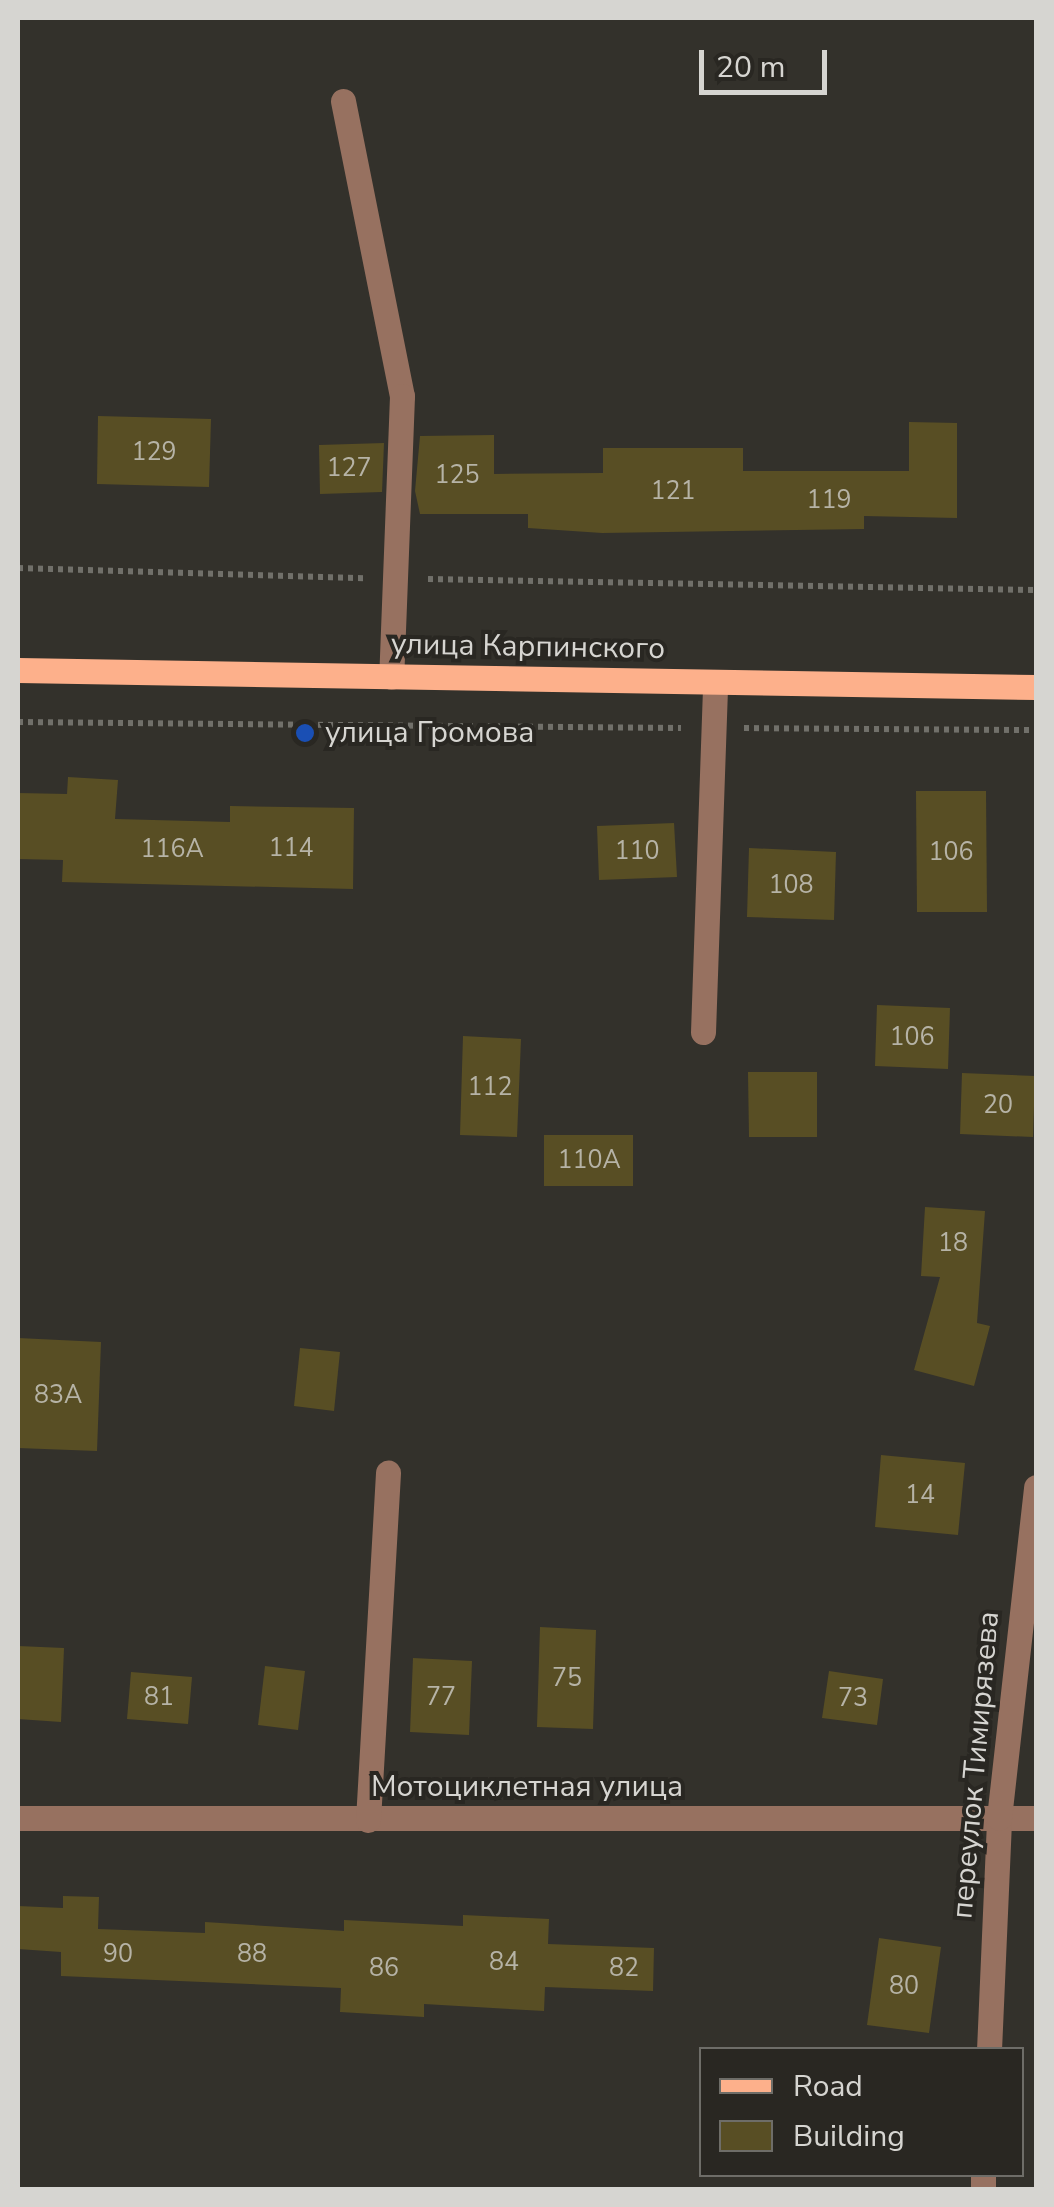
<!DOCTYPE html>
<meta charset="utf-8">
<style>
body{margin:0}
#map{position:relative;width:1054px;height:2207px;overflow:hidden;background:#33312b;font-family:"Nunito Sans",sans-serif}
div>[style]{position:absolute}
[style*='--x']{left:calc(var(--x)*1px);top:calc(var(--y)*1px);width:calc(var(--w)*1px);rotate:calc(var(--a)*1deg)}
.building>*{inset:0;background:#584e24}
.path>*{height:6px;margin-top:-3px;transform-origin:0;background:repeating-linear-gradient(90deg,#71706a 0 5px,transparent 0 10px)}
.minor>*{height:25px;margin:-12.5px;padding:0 12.5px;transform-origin:12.5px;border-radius:12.5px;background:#977160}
.major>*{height:25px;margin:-12.5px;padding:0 12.5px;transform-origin:12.5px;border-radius:12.5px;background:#fdb08b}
.dots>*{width:28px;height:28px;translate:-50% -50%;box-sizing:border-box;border:5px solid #292722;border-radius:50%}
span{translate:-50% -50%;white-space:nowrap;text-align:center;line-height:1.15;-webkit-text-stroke:8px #292722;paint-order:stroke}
.number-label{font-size:25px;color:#b6b3a6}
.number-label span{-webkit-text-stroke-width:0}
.street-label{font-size:30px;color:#d6d5d1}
.poi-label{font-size:30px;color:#d6d5d1}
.left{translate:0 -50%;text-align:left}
.frame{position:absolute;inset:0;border:20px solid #d6d5d1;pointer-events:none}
.legend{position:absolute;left:699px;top:2047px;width:325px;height:130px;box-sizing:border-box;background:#292722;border:2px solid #6e6d68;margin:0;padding:12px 18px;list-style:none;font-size:30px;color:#d6d5d1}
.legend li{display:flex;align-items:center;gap:20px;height:50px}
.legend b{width:50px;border:2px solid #6e6d68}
.scale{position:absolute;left:699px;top:50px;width:128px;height:45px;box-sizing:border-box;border:5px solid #d6d5d1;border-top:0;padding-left:12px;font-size:30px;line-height:35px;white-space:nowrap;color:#d6d5d1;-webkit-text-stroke:8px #292722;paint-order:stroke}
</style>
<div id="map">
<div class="building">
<i style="clip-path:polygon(98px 416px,211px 419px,209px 487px,97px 484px)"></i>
<i style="clip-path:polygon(909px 422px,957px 423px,957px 518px,864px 516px,864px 529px,602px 533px,528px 528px,528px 514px,420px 514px,415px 491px,420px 436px,494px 435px,494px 474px,603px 473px,603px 448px,743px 448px,743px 471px,909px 471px)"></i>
<i style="clip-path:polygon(384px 443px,382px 492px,320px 494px,319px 445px)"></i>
<i style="clip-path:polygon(68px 777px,118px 780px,115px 819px,230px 822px,230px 806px,354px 808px,353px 889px,62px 882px,63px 860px,18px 859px,18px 793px,67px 794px)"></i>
<i style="clip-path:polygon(916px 791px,986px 791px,987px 912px,917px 912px)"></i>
<i style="clip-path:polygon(674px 823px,677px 877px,599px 880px,597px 826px)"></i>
<i style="clip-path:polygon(749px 848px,836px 852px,834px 920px,747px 917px)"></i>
<i style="clip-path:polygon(877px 1005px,950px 1008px,948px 1069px,875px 1066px)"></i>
<i style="clip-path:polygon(463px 1036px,521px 1039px,517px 1137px,460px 1135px)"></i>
<i style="clip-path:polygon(748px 1072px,817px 1072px,817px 1137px,749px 1137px)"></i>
<i style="clip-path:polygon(962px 1073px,1035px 1076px,1033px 1137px,960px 1134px)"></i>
<i style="clip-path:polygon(544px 1135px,633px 1135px,633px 1186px,544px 1186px)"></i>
<i style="clip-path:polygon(925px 1207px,985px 1211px,977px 1323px,990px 1326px,974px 1386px,914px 1370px,940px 1277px,921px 1276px)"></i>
<i style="clip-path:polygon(18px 1338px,101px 1342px,97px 1451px,18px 1448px)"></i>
<i style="clip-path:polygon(300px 1348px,340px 1352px,334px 1411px,294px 1406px)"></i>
<i style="clip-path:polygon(881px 1455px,965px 1463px,958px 1535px,875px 1527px)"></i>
<i style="clip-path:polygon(540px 1627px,596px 1630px,593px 1729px,537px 1727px)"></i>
<i style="clip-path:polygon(18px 1646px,64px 1648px,61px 1722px,18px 1719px)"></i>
<i style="clip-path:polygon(413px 1658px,472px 1661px,469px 1735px,410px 1732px)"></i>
<i style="clip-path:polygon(265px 1666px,305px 1671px,298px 1730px,258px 1725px)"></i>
<i style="clip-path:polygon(829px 1671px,883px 1679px,877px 1725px,822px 1718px)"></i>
<i style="clip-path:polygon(131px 1672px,192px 1677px,188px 1724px,127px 1719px)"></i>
<i style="clip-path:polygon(63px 1896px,99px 1897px,98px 1929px,205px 1933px,205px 1922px,344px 1931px,344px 1920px,463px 1926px,463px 1915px,549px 1919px,548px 1944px,654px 1948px,653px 1991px,545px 1987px,544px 2011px,424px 2004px,424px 2017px,340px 2012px,341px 1988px,61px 1976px,61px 1952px,18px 1949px,18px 1906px,63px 1908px)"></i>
<i style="clip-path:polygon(879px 1938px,941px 1947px,929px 2033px,867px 2025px)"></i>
</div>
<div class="path">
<i style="--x:18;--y:568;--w:347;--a:1.7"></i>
<i style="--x:428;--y:579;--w:608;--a:1.04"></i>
<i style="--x:18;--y:722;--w:663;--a:0.52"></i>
<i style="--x:744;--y:728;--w:292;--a:0.4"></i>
</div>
<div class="minor">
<i style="--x:343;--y:101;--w:301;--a:78.7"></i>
<i style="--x:402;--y:396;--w:281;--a:92.2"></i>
<i style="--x:703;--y:1032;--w:350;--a:-88"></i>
<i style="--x:18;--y:1818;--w:1018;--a:0"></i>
<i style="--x:368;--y:1820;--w:348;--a:-86.7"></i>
<i style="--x:989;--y:2050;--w:232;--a:-87.5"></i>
<i style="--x:999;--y:1818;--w:333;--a:-83.6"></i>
<i style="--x:983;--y:2190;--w:16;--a:-90"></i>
</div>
<div class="major">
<i style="--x:18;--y:670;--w:1018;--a:0.96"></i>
</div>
<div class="dots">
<i style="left:305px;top:733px;background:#1a4fb4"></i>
</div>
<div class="number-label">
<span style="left:154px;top:452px">129</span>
<span style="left:349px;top:468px">127</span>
<span style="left:457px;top:475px">125</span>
<span style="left:673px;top:491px">121</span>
<span style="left:829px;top:500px">119</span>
<span style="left:291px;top:848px">114</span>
<span style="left:172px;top:849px">116А</span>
<span style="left:637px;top:851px">110</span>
<span style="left:951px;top:852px">106</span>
<span style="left:791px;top:885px">108</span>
<span style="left:912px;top:1037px">106</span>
<span style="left:490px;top:1087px">112</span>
<span style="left:998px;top:1105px">20</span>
<span style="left:589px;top:1160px">110А</span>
<span style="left:953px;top:1243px">18</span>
<span style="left:58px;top:1395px">83А</span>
<span style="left:920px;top:1495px">14</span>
<span style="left:567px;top:1678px">75</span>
<span style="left:159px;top:1697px">81</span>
<span style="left:441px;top:1697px">77</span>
<span style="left:853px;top:1698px">73</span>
<span style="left:118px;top:1954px">90</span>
<span style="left:252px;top:1954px">88</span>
<span style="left:504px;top:1962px">84</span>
<span style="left:384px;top:1968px">86</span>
<span style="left:624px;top:1968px">82</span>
<span style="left:904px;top:1986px">80</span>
</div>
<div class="street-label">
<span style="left:528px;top:647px;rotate:1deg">улица Карпинского</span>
<span style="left:976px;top:1765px;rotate:-85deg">переулок Тимирязева</span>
<span style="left:527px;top:1787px">Мотоциклетная улица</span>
</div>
<div class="poi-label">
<span class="left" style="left:325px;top:733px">улица Громова</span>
</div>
<div class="frame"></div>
<ul class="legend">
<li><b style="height:12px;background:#fdb08b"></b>Road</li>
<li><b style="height:28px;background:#584e24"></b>Building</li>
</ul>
<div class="scale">20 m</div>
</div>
